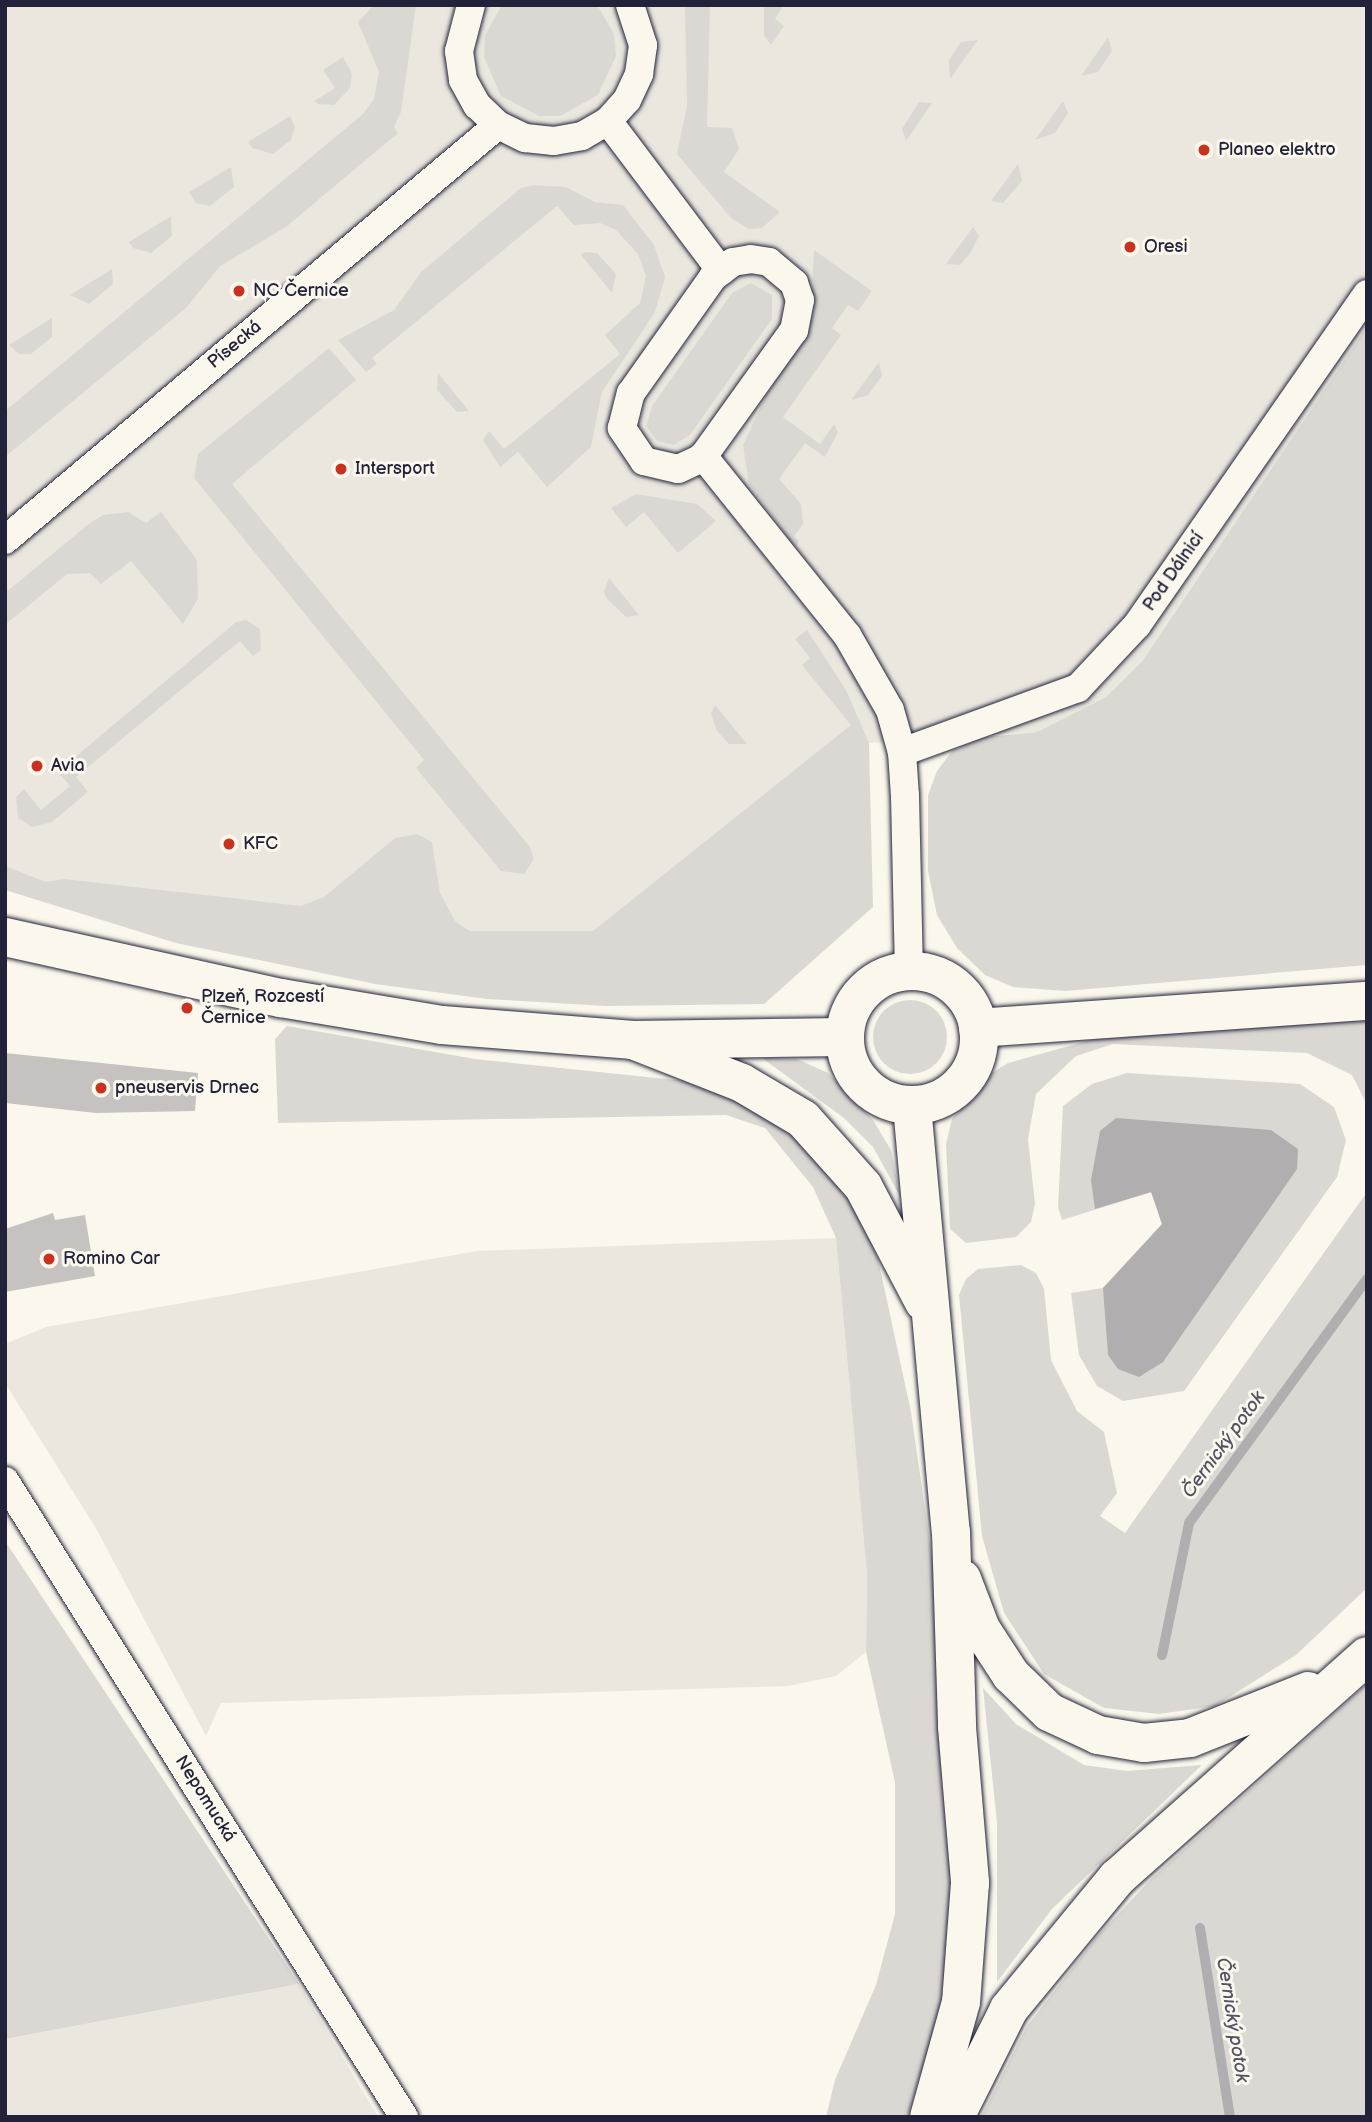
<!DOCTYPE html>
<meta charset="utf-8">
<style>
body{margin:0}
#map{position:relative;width:1372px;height:2122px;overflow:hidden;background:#fbf7ec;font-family:"Balsamiq Sans",sans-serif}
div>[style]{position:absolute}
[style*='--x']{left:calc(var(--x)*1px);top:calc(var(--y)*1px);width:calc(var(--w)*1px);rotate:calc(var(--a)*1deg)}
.built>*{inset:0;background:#ebe7df}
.green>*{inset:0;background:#dbd8d3}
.round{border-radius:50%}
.water>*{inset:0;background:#b1aeb0}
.stream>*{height:10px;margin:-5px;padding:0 5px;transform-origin:5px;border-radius:5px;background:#b1aeb0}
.building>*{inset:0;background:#c6c2c0}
.roads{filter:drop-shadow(0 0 2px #22223b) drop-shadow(0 0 2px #22223b)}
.street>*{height:28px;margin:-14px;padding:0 14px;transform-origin:14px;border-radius:14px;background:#fbf7ec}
.secondary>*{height:38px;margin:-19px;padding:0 19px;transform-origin:19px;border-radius:19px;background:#fbf7ec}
.secondary>.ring{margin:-19px;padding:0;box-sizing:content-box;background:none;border:38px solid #fbf7ec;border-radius:50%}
.highway>*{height:38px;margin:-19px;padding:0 19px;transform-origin:19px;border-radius:19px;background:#fbf7ec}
.dots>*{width:19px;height:19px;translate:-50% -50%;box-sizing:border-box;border:4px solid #fbf7ec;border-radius:50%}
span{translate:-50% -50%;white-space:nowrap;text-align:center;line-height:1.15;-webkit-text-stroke:6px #fbf7ec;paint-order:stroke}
.poi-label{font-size:18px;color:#22223b}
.left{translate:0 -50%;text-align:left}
.street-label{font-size:18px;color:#22223b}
.water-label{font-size:19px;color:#545364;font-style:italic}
.frame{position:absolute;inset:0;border:7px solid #22223b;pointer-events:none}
</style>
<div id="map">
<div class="built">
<i style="clip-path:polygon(5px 5px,1367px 5px,1367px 326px,1143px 660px,1106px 697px,1037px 732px,869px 743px,589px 963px,5px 877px)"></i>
<i style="clip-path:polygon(836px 1238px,867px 1575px,866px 1652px,836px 1676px,788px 1686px,221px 1703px,206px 1736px,97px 1530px,5px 1383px,5px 1344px,46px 1327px,477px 1251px)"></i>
<i style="clip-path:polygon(299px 1984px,378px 2117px,5px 2117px,5px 2039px)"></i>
</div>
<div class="green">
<i style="clip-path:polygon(374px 5px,416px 5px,401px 112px,394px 127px,398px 133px,286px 227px,220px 266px,186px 308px,5px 457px,5px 411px,363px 114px,374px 99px,379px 72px,358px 22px)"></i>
<i style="clip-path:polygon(502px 5px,597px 5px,614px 34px,616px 56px,598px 95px,560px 116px,539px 116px,501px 96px,484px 57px,485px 35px)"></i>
<i style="clip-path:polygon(685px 5px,710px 5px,707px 127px,732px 128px,739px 149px,724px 172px,780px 212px,762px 228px,749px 229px,731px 218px,677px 154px,687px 105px)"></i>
<i style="clip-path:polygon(764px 5px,784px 5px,775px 19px,784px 26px,771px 45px,764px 35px)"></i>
<i style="clip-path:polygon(1108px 37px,1112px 51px,1098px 72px,1081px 76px)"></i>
<i style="clip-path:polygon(978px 40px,950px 79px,949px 60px,961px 42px)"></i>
<i style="clip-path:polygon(343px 57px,352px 74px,350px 88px,334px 105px,318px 104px,314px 101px,335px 88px,323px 70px)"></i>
<i style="clip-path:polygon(1063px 101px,1068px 113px,1055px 133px,1035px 140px)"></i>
<i style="clip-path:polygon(919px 102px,932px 103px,906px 141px,902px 129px)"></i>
<i style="clip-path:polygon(290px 116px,295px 127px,291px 140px,273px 154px,252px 148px,248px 142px)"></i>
<i style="clip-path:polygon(1018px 164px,1022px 181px,1003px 203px,991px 201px)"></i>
<i style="clip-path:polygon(231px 167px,234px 187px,210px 206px,196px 203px,189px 192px)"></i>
<i style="clip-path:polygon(534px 185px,566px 187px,595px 202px,623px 205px,654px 245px,665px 277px,655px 312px,602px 392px,591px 447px,547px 487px,518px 452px,500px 467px,483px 440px,489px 431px,504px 449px,620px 354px,605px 335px,640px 303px,646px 276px,638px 254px,616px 230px,600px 223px,574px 225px,557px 206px,372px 358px,377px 364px,366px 372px,338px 340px,394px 310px,421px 272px,521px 188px)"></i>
<i style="clip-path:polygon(171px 216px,172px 236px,151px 253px,133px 248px,129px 242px)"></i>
<i style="clip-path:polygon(973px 227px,979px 236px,971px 252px,960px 265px,946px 264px)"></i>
<i style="clip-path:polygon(814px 250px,872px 291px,858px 311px,848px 305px,832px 328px,841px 335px,783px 417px,820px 444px,834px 424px,838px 432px,825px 457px,805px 443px,779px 479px,801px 504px,803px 524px,794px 536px,799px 541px,795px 547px,749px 484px,743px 445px,767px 394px,810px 330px)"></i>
<i style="clip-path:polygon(585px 252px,597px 253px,616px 274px,612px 293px,581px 255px)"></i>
<i style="clip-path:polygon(112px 269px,113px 284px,89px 304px,70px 295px)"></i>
<i style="clip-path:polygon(751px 283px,772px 295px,772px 319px,690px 435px,674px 445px,657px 441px,646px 426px,652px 406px,732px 293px)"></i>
<i style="clip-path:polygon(52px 318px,52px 337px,31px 354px,19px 354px,9px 345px)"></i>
<i style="clip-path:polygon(1367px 326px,1367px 965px,1065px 991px,1013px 987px,985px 975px,957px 948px,937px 915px,928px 871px,928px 795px,937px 771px,952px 751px,983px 737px,1037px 732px,1106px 697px,1143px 660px)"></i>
<i style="clip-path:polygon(329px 348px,356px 380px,232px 484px,530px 847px,534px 859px,524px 874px,501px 871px,416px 768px,424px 760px,194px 478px,198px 454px)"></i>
<i style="clip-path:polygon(879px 362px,882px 376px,868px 395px,851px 400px)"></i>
<i style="clip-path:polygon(438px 373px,469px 411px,457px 412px,437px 390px)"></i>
<i style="clip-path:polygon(636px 494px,697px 504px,716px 521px,678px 553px,644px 512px,626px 527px,611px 508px)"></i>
<i style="clip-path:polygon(128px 512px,146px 523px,161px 512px,197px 560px,198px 599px,183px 624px,131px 561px,101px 584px,90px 573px,67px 574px,5px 625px,5px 593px,90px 523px,103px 515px)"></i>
<i style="clip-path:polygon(609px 578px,639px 615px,626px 617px,607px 599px,604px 592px)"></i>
<i style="clip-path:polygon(246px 620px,260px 629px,261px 650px,253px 656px,240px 641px,76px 777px,88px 792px,52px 822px,32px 827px,18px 818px,16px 797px,24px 789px,41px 810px,70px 786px,54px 767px,68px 763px,236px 622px)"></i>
<i style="clip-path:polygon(807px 630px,846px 690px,869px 743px,873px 907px,764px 1004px,606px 1006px,487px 999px,375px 984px,176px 943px,5px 890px,5px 866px,46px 882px,64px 879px,301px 906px,324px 897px,395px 838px,417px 834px,432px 842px,440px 893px,455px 921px,470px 931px,593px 931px,851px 725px,802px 665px,810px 658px,795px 639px)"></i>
<i style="clip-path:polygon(715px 705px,747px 744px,729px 744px,717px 731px,711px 714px)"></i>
<i class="round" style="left:873px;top:1000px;width:74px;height:74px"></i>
<i style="clip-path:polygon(1321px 1020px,1367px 1021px,1367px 1105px,1352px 1075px,1307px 1053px,1113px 1044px,1076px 1056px,1036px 1094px,1028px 1139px,1035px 1204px,1031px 1222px,1016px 1237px,966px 1243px,950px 1229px,946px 1144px,952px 1119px,990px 1074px,1008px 1063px,1112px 1034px)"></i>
<i style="clip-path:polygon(287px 1026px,475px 1059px,704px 1083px,793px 1124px,861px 1212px,877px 1254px,911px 1412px,936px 1586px,954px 1831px,944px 1995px,908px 2117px,826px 2117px,835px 2080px,876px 1985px,895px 1914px,895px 1782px,866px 1652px,867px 1575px,836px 1238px,813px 1187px,765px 1128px,726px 1115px,278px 1123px,275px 1039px)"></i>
<i style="clip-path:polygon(762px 1058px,797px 1059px,828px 1073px,873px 1120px,891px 1150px,900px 1196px,873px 1147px,844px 1118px)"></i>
<i style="clip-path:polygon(1127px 1073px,1300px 1084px,1334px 1107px,1346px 1140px,1337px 1177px,1184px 1391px,1123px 1401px,1097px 1386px,1079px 1355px,1071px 1293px,1103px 1288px,1162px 1225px,1152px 1192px,1062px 1220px,1058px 1207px,1063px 1106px,1092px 1084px)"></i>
<i style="clip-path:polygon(1367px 1192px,1367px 1588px,1296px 1655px,1215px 1706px,1159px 1714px,1104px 1708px,1044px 1674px,1004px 1613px,982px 1536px,959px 1295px,966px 1279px,978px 1269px,1021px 1265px,1036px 1273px,1044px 1289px,1051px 1360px,1077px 1411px,1104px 1432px,1117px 1493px,1100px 1516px,1125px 1533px)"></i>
<i style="clip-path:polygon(5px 1541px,299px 1984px,5px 2039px)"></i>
<i style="clip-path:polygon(1367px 1684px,1367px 2117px,981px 2117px,1027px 2026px,1096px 1938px,1151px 1879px)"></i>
<i style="clip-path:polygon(983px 1688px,1016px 1724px,1084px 1765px,1127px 1771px,1202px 1765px,1052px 1909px,997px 1982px,997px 1823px)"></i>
</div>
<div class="water">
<i style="clip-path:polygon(1116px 1118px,1271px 1130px,1298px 1149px,1297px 1169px,1163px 1362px,1139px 1377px,1118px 1369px,1108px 1355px,1103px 1288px,1162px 1224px,1151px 1192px,1095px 1209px,1091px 1180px,1100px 1131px)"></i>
</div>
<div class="stream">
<i style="--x:1162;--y:1655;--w:135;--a:-78.4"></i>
<i style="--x:1189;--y:1523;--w:302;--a:-53.9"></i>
<i style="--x:1200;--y:1928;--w:191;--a:81"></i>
</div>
<div class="building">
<i style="clip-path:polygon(5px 1053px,198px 1073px,195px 1111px,96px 1113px,5px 1103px)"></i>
<i style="clip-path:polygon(53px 1213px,55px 1220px,85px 1215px,95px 1276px,5px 1292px,5px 1229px)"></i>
</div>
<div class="roads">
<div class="street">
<i style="--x:471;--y:5;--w:48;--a:104.6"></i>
<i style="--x:459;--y:51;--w:29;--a:82"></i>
<i style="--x:463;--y:80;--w:29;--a:61"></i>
<i style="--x:477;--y:105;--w:29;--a:44"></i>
<i style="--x:498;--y:125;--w:30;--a:26"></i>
<i style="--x:525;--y:138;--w:29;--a:6"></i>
<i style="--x:554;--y:141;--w:28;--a:-10"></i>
<i style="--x:582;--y:136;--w:30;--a:-30"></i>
<i style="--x:608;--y:121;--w:28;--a:-48"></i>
<i style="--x:627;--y:100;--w:29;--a:-65"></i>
<i style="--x:639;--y:74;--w:29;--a:-82"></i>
<i style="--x:643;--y:45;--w:42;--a:-108"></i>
<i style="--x:608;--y:121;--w:188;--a:53"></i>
<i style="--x:751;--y:259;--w:18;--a:9"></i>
<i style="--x:769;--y:262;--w:33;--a:40"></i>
<i style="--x:794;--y:283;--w:18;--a:71"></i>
<i style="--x:800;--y:300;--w:31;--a:101"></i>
<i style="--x:794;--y:330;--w:158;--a:125.7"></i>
<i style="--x:702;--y:458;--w:26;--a:155"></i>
<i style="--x:678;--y:469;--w:35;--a:-167"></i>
<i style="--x:644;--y:461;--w:40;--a:-124"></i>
<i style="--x:622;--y:428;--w:36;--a:-76"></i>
<i style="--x:631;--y:393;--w:142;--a:-54.7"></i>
<i style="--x:713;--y:277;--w:25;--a:-37"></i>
<i style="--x:733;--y:262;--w:18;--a:-9"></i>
<i style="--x:703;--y:456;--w:230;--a:51.2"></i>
<i style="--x:847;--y:635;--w:86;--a:60.2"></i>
<i style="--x:890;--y:710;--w:44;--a:74.1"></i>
<i style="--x:902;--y:752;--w:44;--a:86.1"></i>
<i style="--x:905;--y:796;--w:175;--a:88.7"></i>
<i style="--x:5;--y:540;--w:644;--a:-40.09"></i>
<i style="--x:902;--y:752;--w:187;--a:-20"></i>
<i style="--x:1078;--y:688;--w:86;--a:-46.9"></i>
<i style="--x:1137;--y:625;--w:403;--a:-55.2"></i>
<i style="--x:5;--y:1481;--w:751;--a:57.9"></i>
</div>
<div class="secondary">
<i style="--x:5;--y:937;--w:283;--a:12.5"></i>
<i style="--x:281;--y:998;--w:163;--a:9.5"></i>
<i style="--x:442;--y:1025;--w:192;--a:4.5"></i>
<i style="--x:633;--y:1040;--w:212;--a:-0.8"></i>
<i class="ring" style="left:845px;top:971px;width:96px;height:96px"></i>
<i style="--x:978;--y:1028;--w:390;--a:-4"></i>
</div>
<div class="highway">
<i style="--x:633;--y:1040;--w:117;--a:21.5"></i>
<i style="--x:742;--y:1083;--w:71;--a:30.5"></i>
<i style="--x:803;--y:1119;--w:90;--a:48.2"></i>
<i style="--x:863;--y:1186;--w:131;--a:62.3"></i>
<i style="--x:912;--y:1106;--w:428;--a:84.8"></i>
<i style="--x:951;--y:1532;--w:195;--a:88.2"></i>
<i style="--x:957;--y:1727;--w:157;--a:85.2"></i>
<i style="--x:970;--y:1883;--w:119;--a:94.3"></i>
<i style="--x:961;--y:2002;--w:119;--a:105.5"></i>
<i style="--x:962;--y:1579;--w:53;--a:69.2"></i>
<i style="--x:981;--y:1629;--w:55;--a:56.9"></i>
<i style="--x:1011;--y:1675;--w:53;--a:44.2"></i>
<i style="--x:1049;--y:1712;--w:54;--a:25.1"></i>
<i style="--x:1098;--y:1735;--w:47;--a:9.9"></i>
<i style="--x:1144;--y:1743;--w:46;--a:-6.2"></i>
<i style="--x:1190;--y:1738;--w:127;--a:-21.7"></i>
<i style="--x:955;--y:2117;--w:121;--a:-63.4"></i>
<i style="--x:1009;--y:2009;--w:170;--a:-50.5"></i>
<i style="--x:1117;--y:1878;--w:334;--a:-41.6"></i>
</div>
</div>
<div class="dots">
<i style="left:1204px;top:150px;background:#c8321e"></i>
<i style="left:1130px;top:247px;background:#c8321e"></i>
<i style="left:239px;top:291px;background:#c8321e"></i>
<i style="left:341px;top:469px;background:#c8321e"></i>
<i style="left:37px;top:766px;background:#c8321e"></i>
<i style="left:229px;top:844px;background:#c8321e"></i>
<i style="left:187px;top:1008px;background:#c8321e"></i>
<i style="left:101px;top:1088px;background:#c8321e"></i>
<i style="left:49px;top:1259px;background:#c8321e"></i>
</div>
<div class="poi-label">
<span class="left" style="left:1218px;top:150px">Planeo elektro</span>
<span class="left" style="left:1144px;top:247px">Oresi</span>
<span class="left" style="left:253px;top:291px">NC Černice</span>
<span class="left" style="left:355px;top:469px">Intersport</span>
<span class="left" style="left:51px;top:766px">Avia</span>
<span class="left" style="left:243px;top:844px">KFC</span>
<span class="left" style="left:201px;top:1008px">Plzeň, Rozcestí<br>Černice</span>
<span class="left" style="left:115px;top:1088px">pneuservis Drnec</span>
<span class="left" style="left:63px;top:1259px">Romino Car</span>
</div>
<div class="street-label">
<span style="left:235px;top:345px;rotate:-40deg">Písecká</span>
<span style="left:1174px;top:572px;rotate:-55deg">Pod Dálnicí</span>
<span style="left:205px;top:1799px;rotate:58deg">Nepomucká</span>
</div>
<div class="water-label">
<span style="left:1224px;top:1445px;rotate:-54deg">Černický potok</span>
<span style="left:1232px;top:2020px;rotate:81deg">Černický potok</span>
</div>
<div class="frame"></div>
</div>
